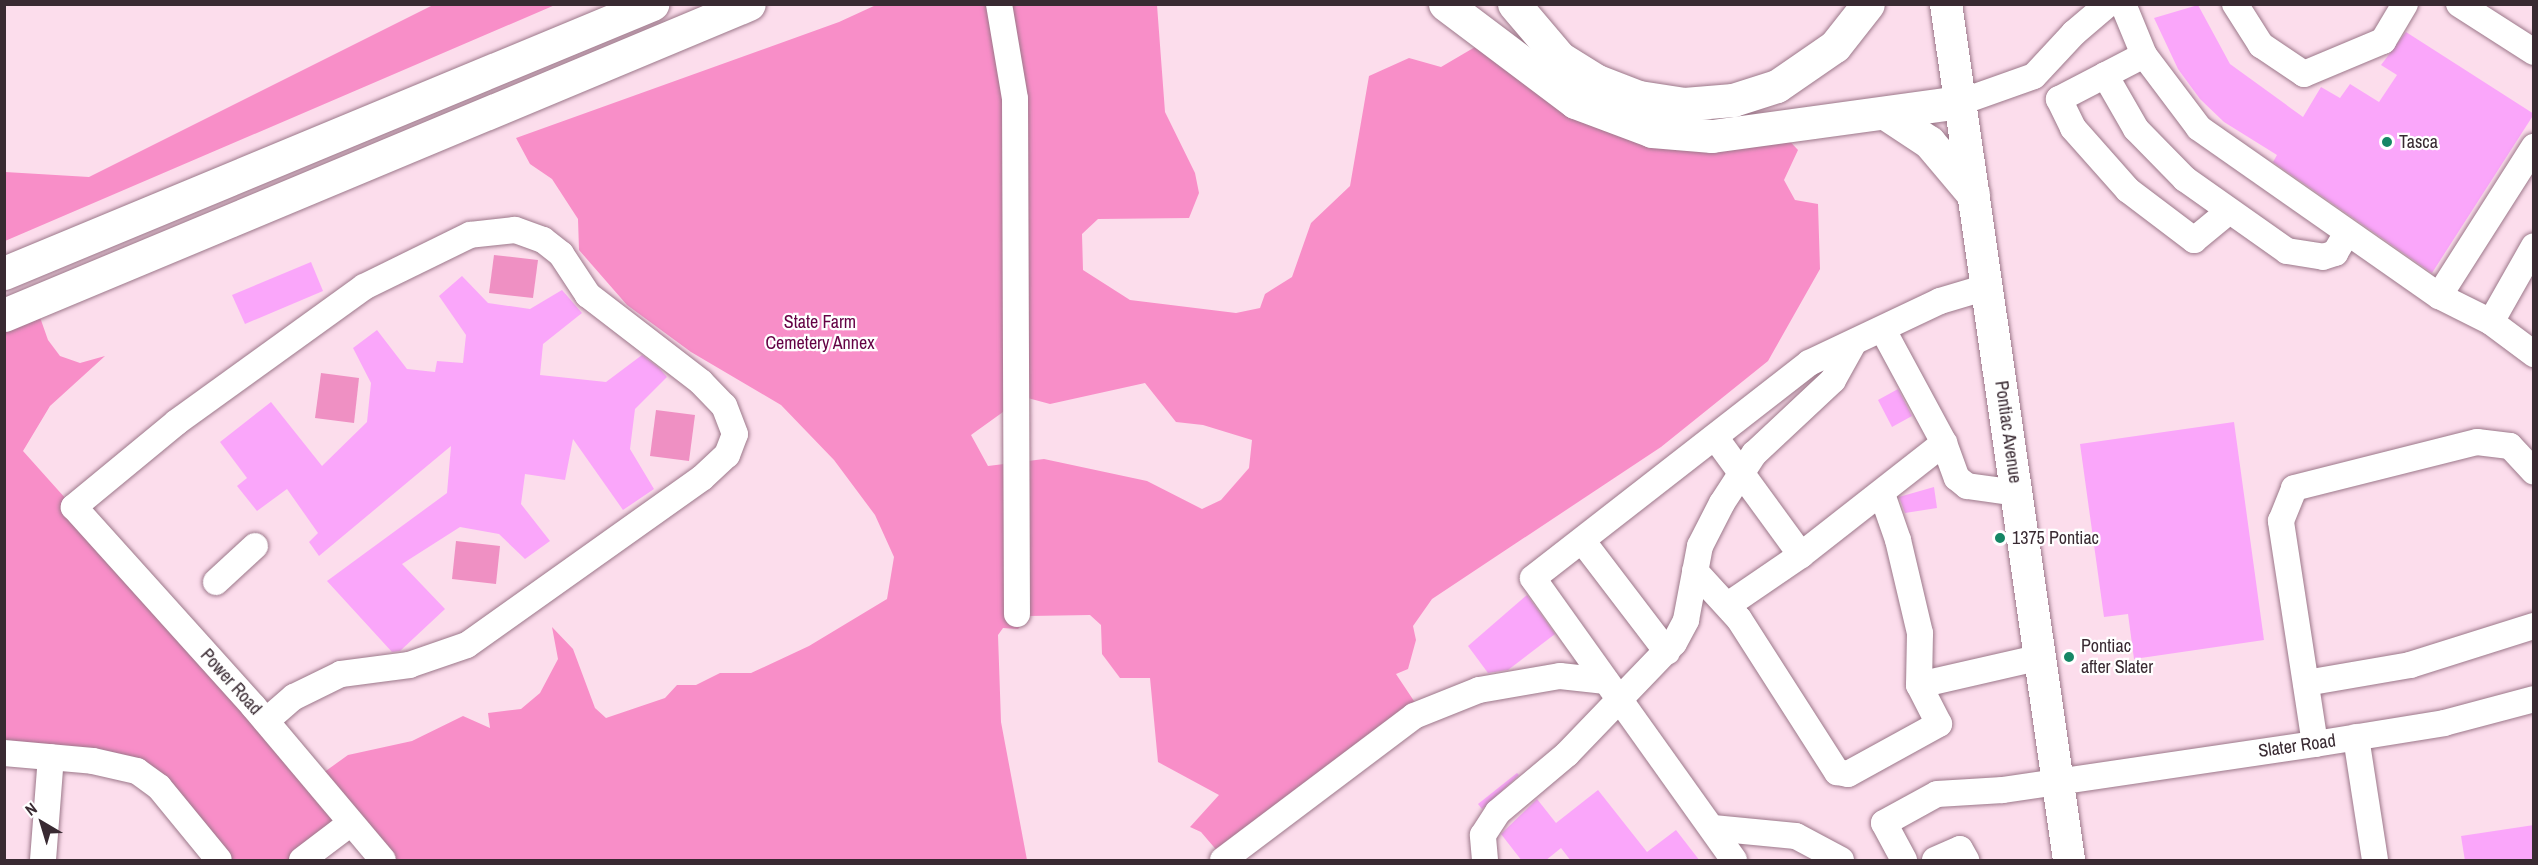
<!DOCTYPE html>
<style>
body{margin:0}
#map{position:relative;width:2538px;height:865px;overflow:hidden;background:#fcddec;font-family:"Archivo Narrow",sans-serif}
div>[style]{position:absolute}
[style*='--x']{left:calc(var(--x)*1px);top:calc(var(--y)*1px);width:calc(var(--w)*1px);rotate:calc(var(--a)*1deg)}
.green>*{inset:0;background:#ef90c3}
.forest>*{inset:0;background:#f88ec8}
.building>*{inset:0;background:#faa6fa}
.roads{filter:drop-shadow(0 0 2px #9c788a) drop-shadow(0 0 2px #9c788a)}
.minor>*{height:26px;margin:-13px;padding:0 13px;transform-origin:13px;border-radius:13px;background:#fff}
.major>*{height:32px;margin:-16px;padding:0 16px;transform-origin:16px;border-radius:16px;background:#fff}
.highway>*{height:33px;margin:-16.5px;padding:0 16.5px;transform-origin:16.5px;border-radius:16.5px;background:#fff}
.dots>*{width:16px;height:16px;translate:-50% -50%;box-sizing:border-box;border:3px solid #fff;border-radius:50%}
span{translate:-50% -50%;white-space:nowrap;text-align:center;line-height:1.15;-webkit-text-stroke:4.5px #fff;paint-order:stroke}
.poi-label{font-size:18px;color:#392a32}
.left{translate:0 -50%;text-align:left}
.park-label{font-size:18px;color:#640144}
.street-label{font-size:18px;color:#392a32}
.frame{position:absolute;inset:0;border:6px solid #392a32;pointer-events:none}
.north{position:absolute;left:12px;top:793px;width:60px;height:60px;-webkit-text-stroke:4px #fff;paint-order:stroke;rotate:322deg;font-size:16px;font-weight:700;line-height:24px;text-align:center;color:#392a32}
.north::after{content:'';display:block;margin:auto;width:21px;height:27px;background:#392a32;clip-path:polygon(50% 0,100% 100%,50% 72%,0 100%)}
</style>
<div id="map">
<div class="green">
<i style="clip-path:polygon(494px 255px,538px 260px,533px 298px,489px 293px)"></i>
<i style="clip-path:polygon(321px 373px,359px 378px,354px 423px,315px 418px)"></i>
<i style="clip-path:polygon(656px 410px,695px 415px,689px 461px,650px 456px)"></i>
<i style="clip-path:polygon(456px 541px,500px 546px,496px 584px,452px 579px)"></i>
</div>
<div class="forest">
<i style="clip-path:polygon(433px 5px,555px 5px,5px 241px,5px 172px,89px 177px)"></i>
<i style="clip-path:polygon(evenodd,876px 5px,1157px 5px,1165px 112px,1195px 173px,1199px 193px,1189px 218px,1098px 219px,1082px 234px,1083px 270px,1130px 300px,1236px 313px,1260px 308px,1265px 294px,1292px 277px,1311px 223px,1350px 186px,1369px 76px,1409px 58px,1441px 67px,1487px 40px,1568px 98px,1782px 133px,1798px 150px,1784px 180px,1795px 200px,1818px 204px,1820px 269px,1768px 361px,1661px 447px,1432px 599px,1413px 626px,1416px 640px,1408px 669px,1396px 674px,1420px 710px,1225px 860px,1201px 832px,1190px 827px,1219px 795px,1158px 762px,1150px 678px,1120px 678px,1102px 654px,1101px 625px,1090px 615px,1029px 616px,1018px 629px,1003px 628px,998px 635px,1001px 722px,1027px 860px,385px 860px,353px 824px,298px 860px,220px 860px,156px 782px,5px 751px,5px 318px,36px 306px,48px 340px,60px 356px,80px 363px,105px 356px,50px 406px,23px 451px,316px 778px,348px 755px,412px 741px,463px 716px,490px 728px,488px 713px,521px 709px,540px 693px,558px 659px,552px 627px,573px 649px,595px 708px,606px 718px,665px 698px,677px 685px,696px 685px,720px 673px,751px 673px,809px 646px,887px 599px,894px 557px,875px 515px,834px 460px,781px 405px,691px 352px,627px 305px,579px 250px,578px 219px,552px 179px,530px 164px,516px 138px,839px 22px,876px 5px,1145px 383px,1176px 422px,1203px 425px,1252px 440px,1249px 468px,1221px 500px,1202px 509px,1147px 481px,1044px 459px,988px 466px,971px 435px,1024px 397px,1050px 404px,1145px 383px)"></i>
</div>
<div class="building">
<i style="clip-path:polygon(2198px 5px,2230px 64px,2303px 117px,2321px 87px,2340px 98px,2350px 84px,2379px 102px,2397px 75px,2381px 65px,2406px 32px,2534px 114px,2432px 273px,2273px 162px,2277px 155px,2224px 122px,2200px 99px,2178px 69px,2154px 18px)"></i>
<i style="clip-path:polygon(311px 262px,323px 291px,245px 324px,232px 295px)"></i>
<i style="clip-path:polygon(462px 276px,488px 303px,530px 309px,562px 290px,582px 313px,543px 344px,540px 375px,606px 382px,642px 355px,659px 368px,667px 377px,635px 409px,630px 449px,654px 489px,623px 510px,573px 439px,565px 480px,525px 474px,521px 504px,550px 541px,525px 559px,499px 534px,460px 527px,402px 564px,445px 609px,400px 651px,392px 652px,327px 581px,447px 493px,451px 446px,319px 556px,309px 542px,318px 533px,287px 489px,257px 511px,237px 486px,247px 478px,220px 442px,271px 402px,322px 466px,367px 422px,371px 383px,353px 348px,377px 330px,407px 369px,435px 372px,437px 361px,463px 363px,466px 335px,439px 296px)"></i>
<i style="clip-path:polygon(1898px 389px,1912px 416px,1892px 427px,1878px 400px)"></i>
<i style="clip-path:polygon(2234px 422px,2264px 640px,2134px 659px,2128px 614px,2104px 617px,2080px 444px)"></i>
<i style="clip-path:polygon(1934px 487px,1937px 508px,1905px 513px,1899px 497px)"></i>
<i style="clip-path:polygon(1527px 595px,1555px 634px,1508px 670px,1488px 673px,1468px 646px)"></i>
<i style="clip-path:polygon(1517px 773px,1519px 775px,1482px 809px,1478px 804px)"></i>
<i style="clip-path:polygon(1598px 790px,1647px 852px,1676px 830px,1700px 861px,1571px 861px,1561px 848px,1545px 861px,1522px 861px,1501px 834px,1537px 799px,1556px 823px)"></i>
<i style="clip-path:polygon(2534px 825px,2534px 861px,2465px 861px,2461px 836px)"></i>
</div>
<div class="roads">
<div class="minor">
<i style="--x:999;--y:4;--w:96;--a:80.4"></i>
<i style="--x:1015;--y:99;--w:515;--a:89.78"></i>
<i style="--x:2123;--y:4;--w:55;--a:67.6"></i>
<i style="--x:2144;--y:55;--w:91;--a:53"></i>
<i style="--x:2199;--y:128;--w:293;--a:35"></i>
<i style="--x:2439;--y:296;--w:58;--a:26.6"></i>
<i style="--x:2491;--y:322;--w:54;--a:36.7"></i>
<i style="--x:2235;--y:4;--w:49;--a:57.6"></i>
<i style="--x:2261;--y:45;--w:52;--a:34"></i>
<i style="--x:2304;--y:74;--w:86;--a:-22.7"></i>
<i style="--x:2383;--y:41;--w:43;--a:-59.3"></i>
<i style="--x:2459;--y:4;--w:89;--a:32.6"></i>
<i style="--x:2144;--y:55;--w:96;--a:152.6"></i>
<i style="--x:2059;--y:99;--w:32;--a:64"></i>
<i style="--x:2073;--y:128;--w:83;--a:48.4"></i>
<i style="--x:2128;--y:190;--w:83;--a:37.1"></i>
<i style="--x:2194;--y:240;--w:44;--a:-39.5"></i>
<i style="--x:2105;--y:75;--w:62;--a:60.1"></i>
<i style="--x:2136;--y:129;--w:70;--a:45.6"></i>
<i style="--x:2185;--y:179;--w:125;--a:35.2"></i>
<i style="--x:2287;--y:251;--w:36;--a:9"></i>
<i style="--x:2323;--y:257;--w:13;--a:-18"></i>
<i style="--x:2335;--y:253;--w:23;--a:-59"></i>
<i style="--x:1961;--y:102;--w:77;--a:-19.6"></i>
<i style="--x:2034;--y:76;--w:59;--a:-47.1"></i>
<i style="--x:2074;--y:33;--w:45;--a:-40.5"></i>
<i style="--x:2439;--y:296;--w:177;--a:-57.5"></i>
<i style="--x:2491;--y:322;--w:87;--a:-60.5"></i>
<i style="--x:1883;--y:330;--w:128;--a:61.6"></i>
<i style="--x:1944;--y:443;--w:37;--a:70"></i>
<i style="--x:1957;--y:478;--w:13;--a:39"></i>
<i style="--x:1967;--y:486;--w:50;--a:8"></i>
<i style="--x:1715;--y:437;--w:146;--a:53.9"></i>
<i style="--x:1882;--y:494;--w:49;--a:70.8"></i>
<i style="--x:1898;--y:540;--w:96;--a:76.7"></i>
<i style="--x:1920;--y:633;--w:52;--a:91.1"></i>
<i style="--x:1584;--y:543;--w:137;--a:52.7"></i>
<i style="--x:1695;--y:571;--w:65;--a:47.5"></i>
<i style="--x:1739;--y:619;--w:182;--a:57.4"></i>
<i style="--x:1837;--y:772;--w:11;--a:10"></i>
<i style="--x:1848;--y:774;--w:104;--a:-28.8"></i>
<i style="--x:1939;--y:724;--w:44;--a:-117.1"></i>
<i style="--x:1919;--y:685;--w:125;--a:-12.9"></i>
<i style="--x:216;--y:582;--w:53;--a:-42.7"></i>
<i style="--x:1728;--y:605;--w:88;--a:-34.4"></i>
<i style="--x:1801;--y:555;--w:182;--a:-38.1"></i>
<i style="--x:2306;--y:683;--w:106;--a:-9.8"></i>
<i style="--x:2410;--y:665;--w:130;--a:-17.5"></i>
<i style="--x:266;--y:721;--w:37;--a:-41"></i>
<i style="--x:294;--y:697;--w:52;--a:-26.1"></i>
<i style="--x:341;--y:674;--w:69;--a:-7.5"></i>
<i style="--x:409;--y:665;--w:61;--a:-19"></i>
<i style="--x:467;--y:645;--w:288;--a:-35.4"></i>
<i style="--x:702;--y:478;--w:34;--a:-43"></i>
<i style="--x:727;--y:455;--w:22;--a:-69"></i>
<i style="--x:735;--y:434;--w:30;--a:-111"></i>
<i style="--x:724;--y:406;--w:33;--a:-134"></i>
<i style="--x:701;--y:382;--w:143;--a:-142.4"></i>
<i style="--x:588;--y:295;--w:49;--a:-123.4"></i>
<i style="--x:561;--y:254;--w:23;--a:-142"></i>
<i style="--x:543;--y:240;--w:30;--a:-160"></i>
<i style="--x:515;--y:230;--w:45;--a:173.7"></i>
<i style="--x:470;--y:235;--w:118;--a:153.9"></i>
<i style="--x:364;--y:287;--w:231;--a:144.2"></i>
<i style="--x:177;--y:422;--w:134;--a:140.5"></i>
<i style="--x:74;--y:507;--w:269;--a:48"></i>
<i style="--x:254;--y:707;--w:200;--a:49.9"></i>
<i style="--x:2356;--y:737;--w:124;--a:81.2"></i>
<i style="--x:2315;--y:744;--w:226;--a:-98.7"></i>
<i style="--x:2281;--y:521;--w:35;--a:-68"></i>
<i style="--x:2294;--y:488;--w:189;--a:-14.1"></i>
<i style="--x:2477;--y:442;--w:33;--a:7"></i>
<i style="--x:2510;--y:446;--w:35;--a:47"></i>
<i style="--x:4;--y:753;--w:89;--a:5.1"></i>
<i style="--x:93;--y:761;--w:45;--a:12.8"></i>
<i style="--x:137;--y:771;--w:27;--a:36"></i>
<i style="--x:159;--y:787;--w:94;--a:50.6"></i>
<i style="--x:1713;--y:828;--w:83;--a:5.5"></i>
<i style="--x:1796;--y:836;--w:51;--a:28.1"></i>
<i style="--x:43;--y:860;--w:103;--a:-85.6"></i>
<i style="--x:302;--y:860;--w:61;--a:-37.1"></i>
<i style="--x:1223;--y:860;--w:239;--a:-37"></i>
<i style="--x:1414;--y:716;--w:70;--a:-21.8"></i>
<i style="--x:1479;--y:690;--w:82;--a:-9.8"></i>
<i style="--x:1560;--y:676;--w:46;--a:6.2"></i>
<i style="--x:1485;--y:860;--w:25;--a:-95"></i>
<i style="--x:1483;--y:835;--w:27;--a:-57"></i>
<i style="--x:1498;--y:812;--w:90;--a:-40"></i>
<i style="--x:1567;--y:754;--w:154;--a:-46.1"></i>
<i style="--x:1674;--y:643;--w:26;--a:-62"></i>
<i style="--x:1686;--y:620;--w:75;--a:-79.3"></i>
<i style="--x:1700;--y:546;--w:48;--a:-62.9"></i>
<i style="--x:1722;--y:503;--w:59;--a:-56.9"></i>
<i style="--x:1754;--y:454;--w:108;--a:-43.1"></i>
<i style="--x:1833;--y:380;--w:39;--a:-61"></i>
<i style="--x:1734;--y:860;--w:346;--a:-125.5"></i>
<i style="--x:1533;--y:578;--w:350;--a:-37.9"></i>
<i style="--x:1809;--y:363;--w:145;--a:-25.3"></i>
<i style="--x:1940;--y:301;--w:49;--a:-16.6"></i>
<i style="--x:1904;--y:860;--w:42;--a:-118.4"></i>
<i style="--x:1884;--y:823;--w:60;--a:-28.7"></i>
<i style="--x:1937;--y:794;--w:66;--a:-3.5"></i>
<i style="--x:2003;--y:790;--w:315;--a:-8.4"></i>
<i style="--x:2315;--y:744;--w:131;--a:-9.2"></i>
<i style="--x:2444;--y:723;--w:93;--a:-14.9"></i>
<i style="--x:1935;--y:860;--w:27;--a:-24"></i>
<i style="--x:1960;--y:849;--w:13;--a:61"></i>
</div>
<div class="major">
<i style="--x:1946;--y:4;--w:865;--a:81.82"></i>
</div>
<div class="highway">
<i style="--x:1445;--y:4;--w:163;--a:37"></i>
<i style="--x:1575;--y:102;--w:82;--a:20.6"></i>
<i style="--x:1652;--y:131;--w:60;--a:4.8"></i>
<i style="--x:1712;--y:136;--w:251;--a:-7.8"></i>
<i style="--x:1514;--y:4;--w:71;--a:49.6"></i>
<i style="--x:1560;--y:58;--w:44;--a:31.9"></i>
<i style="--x:1597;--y:81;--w:45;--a:20.9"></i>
<i style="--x:1639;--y:97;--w:46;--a:8.8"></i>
<i style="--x:1684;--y:104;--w:49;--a:-4.7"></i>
<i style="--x:1733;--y:100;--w:46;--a:-17.7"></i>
<i style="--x:1777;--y:86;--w:70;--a:-34.6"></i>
<i style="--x:1835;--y:46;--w:53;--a:-51.8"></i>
<i style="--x:1885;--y:113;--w:53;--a:33.4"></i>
<i style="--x:1929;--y:142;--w:68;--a:49.8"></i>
<i style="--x:4;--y:273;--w:702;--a:-22.54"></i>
<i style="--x:4;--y:315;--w:807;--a:-22.66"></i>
</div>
</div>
<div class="dots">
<i style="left:2387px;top:142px;background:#158665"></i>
<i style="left:2000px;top:538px;background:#158665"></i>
<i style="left:2069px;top:657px;background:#158665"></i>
</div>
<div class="poi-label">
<span class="left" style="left:2399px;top:142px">Tasca</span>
<span class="left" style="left:2012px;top:538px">1375 Pontiac</span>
<span class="left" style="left:2081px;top:657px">Pontiac<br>after Slater</span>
</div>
<div class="park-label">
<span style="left:820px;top:333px">State Farm<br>Cemetery Annex</span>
</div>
<div class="street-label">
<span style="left:2008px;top:432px;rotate:82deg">Pontiac Avenue</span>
<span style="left:231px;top:682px;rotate:48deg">Power Road</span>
<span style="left:2297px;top:746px;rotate:-8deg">Slater Road</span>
</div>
<div class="frame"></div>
<div class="north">N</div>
</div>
